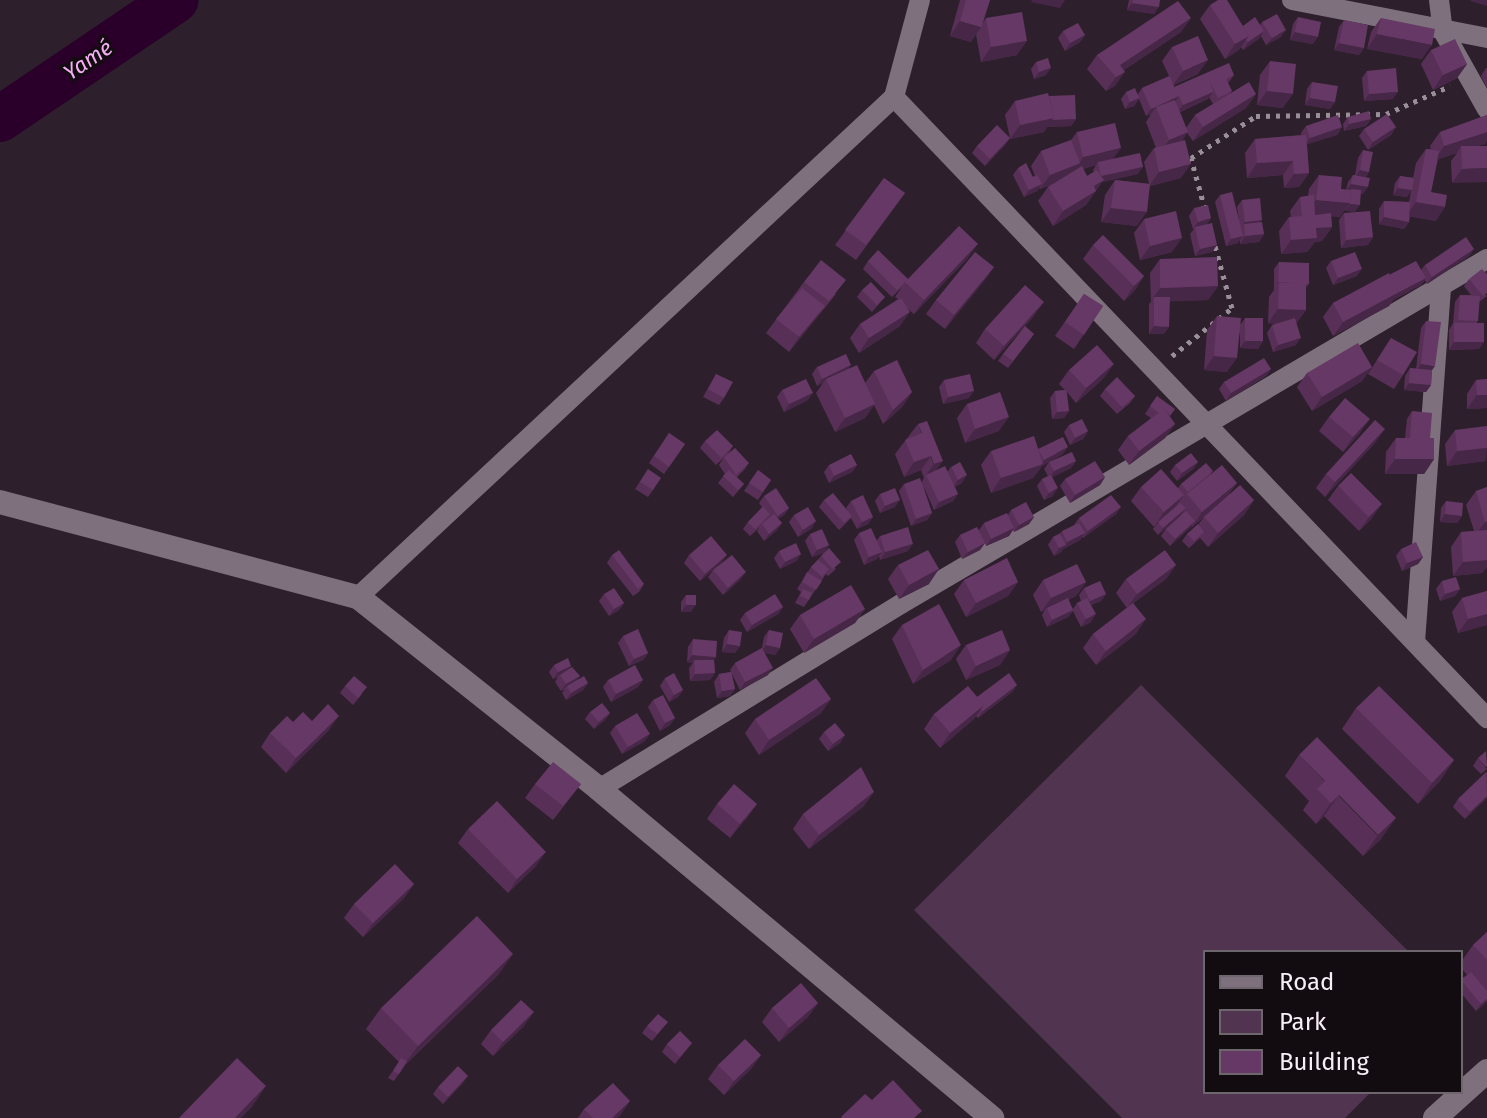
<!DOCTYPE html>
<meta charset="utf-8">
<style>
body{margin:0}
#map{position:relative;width:1487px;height:1118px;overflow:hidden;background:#2d202c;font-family:"Fira Sans",sans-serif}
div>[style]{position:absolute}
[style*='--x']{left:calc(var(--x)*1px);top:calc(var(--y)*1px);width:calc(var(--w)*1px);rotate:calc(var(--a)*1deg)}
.green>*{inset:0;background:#513450}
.river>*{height:46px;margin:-23px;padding:0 23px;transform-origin:23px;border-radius:23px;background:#2a002a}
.path>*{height:5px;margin-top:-2.5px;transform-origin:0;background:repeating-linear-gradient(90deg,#998f98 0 4px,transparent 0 10px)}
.street>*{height:20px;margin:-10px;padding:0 10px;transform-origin:10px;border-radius:10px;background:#7f707e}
.secondary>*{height:24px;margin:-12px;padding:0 12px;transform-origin:12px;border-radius:12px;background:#7f707e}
.wall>*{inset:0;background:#583057}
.shaded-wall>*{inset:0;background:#472747}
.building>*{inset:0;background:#663865}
span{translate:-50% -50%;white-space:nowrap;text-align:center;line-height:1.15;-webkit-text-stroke:6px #120c11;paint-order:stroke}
.water-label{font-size:22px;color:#f6aef3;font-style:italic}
.legend{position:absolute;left:1203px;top:950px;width:260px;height:144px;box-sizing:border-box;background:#120c11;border:2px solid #6e666d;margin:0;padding:10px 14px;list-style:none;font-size:24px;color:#f7eef6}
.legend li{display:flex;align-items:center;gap:16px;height:40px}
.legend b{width:40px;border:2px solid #6e666d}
</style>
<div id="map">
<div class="green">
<i style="clip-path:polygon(1141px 685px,1409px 952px,1205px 952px,1205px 1092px,1371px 1092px,1345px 1118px,1122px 1118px,914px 910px)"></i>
</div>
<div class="river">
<i style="--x:0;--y:119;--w:212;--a:-34.1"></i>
</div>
<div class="path">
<i style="--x:1205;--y:209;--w:53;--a:-105.4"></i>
<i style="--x:1191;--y:158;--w:77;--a:-32.9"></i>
<i style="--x:1256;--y:116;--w:130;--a:-0.9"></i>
<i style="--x:1386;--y:114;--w:70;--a:-23.6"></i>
<i style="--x:1172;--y:356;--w:77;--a:-38.7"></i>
<i style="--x:1232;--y:308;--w:68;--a:-105.3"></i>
</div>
<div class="street">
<i style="--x:1292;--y:0;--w:199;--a:11"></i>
<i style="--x:1439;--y:0;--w:31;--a:83"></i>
<i style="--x:1443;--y:31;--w:90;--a:60.6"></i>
<i style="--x:894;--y:97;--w:859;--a:46.32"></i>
<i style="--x:358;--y:597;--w:733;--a:-43.01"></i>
<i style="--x:894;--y:97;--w:100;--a:-75"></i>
<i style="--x:1415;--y:642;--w:356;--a:-85.8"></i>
<i style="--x:599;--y:789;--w:354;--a:-31.5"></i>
<i style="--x:901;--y:604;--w:680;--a:-30.49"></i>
</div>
<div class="secondary">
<i style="--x:0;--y:502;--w:370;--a:14.9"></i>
<i style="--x:358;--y:597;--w:308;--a:38.5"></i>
<i style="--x:599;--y:789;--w:513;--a:39.93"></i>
<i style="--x:1435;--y:1118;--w:70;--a:-42.1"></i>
</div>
<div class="wall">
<i style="clip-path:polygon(960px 0,990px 0,983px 23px,986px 18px,1017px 55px,981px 62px,976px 34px,971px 42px,950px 36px)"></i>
<i style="clip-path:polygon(1129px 0,1160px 0,1154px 14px,1127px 10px)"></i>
<i style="clip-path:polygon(1210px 5px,1243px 26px,1260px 25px,1262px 22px,1281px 37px,1266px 45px,1261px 36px,1243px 50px,1241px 47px,1239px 50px,1225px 59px,1200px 19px)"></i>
<i style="clip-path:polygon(1298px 17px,1313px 44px,1290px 40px,1293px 24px)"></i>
<i style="clip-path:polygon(1191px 18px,1181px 32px,1124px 70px,1115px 86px,1106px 91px,1087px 69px,1097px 55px)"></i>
<i style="clip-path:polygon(1381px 18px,1422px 59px,1367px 49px,1371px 32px)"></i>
<i style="clip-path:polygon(1344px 20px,1364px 48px,1359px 55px,1334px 50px,1339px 27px)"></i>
<i style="clip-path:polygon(1063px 31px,1085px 35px,1080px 42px,1065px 51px,1058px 38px)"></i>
<i style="clip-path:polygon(evenodd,1172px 47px,1198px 74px,1174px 85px,1174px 87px,1234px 75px,1228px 83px,1232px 91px,1230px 94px,1256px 94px,1246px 108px,1193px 141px,1187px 133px,1182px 141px,1181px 178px,1150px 186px,1137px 226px,1101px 222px,1105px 195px,1115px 180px,1149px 184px,1144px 162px,1154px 148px,1156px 148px,1146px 122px,1151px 114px,1146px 116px,1139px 99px,1134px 106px,1125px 109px,1121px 99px,1126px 92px,1138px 94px,1142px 88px,1169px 76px,1162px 61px,1172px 47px,1209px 97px,1213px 104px,1195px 115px,1186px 128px,1180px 112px,1208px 99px,1209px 97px)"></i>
<i style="clip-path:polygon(1431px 50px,1467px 64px,1457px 78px,1433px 90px,1421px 64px)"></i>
<i style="clip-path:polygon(1270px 61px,1283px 108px,1257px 105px,1260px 75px)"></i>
<i style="clip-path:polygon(1036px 62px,1046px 75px,1034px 79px,1031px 69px)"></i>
<i style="clip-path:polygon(1486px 68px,1487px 68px,1487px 88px,1481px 76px)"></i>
<i style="clip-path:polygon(1367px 71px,1393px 99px,1364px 101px,1362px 78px)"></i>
<i style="clip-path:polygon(1312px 82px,1335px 102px,1330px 109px,1305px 105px,1307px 89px)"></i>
<i style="clip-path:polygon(1049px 96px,1076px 119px,1071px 126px,1047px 127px,1044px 132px,1010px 139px,1010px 138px,1005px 145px,985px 166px,972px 153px,977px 146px,1010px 138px,1005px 115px,1015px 101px)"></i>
<i style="clip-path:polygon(1487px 115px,1487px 140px,1485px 144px,1476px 146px,1487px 146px,1452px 183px,1451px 161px,1457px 153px,1438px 159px,1431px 192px,1436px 221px,1410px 216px,1409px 222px,1404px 229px,1379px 224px,1379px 209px,1384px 201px,1409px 202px,1411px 191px,1407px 197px,1393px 195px,1395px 183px,1400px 176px,1413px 178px,1416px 163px,1426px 149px,1431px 149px,1430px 146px,1440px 132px)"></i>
<i style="clip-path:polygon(1348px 117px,1371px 119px,1366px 126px,1344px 131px,1343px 124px)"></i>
<i style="clip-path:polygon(1306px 126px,1342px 127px,1337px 135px,1307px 144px,1309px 173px,1299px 187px,1284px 188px,1283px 175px,1247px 178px,1245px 153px,1255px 139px,1301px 135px,1301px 133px)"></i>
<i style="clip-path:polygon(1396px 127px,1391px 135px,1368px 150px,1359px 136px,1364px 129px)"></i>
<i style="clip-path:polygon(evenodd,1077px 132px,1113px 159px,1138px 174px,1102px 182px,1086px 205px,1053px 226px,1038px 201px,1048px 187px,1051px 185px,1040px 189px,1039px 188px,1037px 191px,1024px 197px,1013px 175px,1018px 168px,1033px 177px,1035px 176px,1031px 166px,1041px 151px,1071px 140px,1077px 132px,1096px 165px,1093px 170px,1094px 172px,1087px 176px,1083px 169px,1096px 165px)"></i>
<i style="clip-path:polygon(1363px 150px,1369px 172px,1366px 177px,1363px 194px,1361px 194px,1345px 211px,1345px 209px,1340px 217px,1331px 216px,1332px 227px,1322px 241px,1315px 242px,1307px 252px,1281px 254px,1279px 231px,1289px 217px,1291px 217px,1290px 211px,1300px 197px,1308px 196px,1309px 189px,1319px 175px,1341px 189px,1346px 190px,1348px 182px,1353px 175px,1355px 175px,1358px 158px)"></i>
<i style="clip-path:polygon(884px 178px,905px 193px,856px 260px,835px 245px)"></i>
<i style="clip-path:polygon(1220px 195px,1239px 220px,1237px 207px,1242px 200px,1262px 220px,1260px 223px,1264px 234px,1259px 242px,1240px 244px,1240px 240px,1238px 243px,1226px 246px,1215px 202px)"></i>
<i style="clip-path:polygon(1194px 208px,1211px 218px,1207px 224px,1217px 245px,1212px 252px,1195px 256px,1190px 234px,1194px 229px,1193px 229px,1189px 216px)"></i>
<i style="clip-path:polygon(1344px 213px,1373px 237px,1368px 245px,1341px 248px,1339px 220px)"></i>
<i style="clip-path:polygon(1144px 219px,1172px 252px,1140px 260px,1134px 233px)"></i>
<i style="clip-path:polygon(1093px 245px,1144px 276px,1135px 290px,1124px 301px,1083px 259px)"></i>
<i style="clip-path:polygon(1474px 249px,1469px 256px,1427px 284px,1425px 280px,1421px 285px,1393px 300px,1389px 306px,1333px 336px,1323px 317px,1333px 303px,1389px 275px,1421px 270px,1425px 265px)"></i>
<i style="clip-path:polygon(968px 258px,914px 314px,908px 309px,900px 326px,859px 353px,850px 338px,860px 324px,898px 299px,895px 297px,902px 287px,892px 297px,863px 269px,868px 261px,908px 279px)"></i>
<i style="clip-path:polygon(1160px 259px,1218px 286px,1208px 300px,1170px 301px,1164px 334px,1149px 334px,1149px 304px,1151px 302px,1150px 273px)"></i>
<i style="clip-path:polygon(1331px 261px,1357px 276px,1333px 285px,1326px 268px)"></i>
<i style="clip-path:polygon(1279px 262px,1309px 284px,1306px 287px,1306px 310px,1296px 323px,1296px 345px,1273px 352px,1267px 333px,1272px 325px,1278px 324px,1268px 323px,1269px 297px,1274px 290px,1274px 269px)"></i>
<i style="clip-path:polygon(994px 267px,984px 281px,945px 329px,926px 314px,936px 300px)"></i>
<i style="clip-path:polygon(1469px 279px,1487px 296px,1479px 302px,1477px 323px,1484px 342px,1479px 349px,1449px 350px,1449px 330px,1453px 323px,1455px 302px,1460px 295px,1471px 295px,1464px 286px)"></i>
<i style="clip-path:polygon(804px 282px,836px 294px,789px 352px,766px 333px)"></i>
<i style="clip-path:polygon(862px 290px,885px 297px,872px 312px,857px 297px)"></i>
<i style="clip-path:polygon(1084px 294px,1103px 306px,1074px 349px,1055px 336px)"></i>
<i style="clip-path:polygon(1034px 316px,994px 360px,976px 343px,985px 329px)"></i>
<i style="clip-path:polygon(1217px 316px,1241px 324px,1245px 318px,1263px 341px,1258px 349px,1240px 348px,1240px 332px,1227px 372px,1204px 370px,1207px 330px)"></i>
<i style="clip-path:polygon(1426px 321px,1432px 370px,1431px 385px,1426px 392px,1404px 390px,1405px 376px,1410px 368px,1416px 369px,1421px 328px)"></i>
<i style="clip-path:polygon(1034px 334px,1008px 368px,998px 361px,1003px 354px)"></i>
<i style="clip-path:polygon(1391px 338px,1403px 375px,1394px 389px,1368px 374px)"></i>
<i style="clip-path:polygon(817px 367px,849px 368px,865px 383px,874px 371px,912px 392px,902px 407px,883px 424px,874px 405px,865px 418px,835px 432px,816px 393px,823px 383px,817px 386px,812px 374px)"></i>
<i style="clip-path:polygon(1372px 367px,1362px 381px,1312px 411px,1297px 387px,1307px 373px)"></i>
<i style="clip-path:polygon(1271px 369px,1266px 376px,1226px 401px,1219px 389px,1224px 382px)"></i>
<i style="clip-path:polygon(1069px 370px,1104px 378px,1076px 403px,1067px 392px,1069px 411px,1064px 418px,1052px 419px,1050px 398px,1055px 391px,1065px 390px,1059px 384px)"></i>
<i style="clip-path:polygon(716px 374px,724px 398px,719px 405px,703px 397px)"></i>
<i style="clip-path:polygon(1487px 379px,1487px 408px,1467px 409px,1467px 394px,1476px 380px)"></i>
<i style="clip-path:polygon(944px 380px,969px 398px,943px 404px,939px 387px)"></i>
<i style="clip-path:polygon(1105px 389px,1135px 396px,1130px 403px,1117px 414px,1100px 396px)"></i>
<i style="clip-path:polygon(782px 390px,808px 400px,784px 412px,777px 397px)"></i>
<i style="clip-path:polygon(1157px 396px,1175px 424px,1165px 438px,1129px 465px,1118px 450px,1128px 436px,1151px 418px,1145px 414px)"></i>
<i style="clip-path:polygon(967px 404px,999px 431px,965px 443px,957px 418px)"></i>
<i style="clip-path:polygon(1412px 411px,1430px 438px,1434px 459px,1424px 474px,1385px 474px,1386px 452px,1396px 438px,1405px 438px,1407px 419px)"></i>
<i style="clip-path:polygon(1329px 417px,1360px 433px,1343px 452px,1319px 431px)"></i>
<i style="clip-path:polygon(918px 424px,936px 470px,948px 471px,951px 467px,962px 483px,955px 487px,958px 494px,953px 501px,934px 510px,923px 485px,932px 513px,927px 520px,911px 526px,899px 491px,904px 484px,922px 482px,924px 478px,921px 470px,904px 477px,895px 454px)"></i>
<i style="clip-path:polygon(1069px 425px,1088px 431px,1083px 439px,1070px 445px,1064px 432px)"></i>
<i style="clip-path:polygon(1455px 430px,1486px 461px,1447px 466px,1445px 444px)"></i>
<i style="clip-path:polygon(669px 433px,685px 444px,664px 474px,649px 463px)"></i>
<i style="clip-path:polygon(705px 441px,733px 446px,728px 454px,716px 465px,700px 448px)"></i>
<i style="clip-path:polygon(1375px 443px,1325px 497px,1316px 488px,1326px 474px)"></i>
<i style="clip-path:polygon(1038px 449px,1063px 454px,1042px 466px,1033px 478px,991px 493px,981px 465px,991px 451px)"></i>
<i style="clip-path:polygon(724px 457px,749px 463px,744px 470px,737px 477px,744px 484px,733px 497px,718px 483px,725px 474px,719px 465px)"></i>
<i style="clip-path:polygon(1076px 461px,1071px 468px,1052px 477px,1053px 496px,1044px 500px,1037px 486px,1042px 479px,1048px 476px,1044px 469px,1049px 462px)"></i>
<i style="clip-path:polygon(1198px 462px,1193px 469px,1177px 481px,1170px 472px,1175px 465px)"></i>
<i style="clip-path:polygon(829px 465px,857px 465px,852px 472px,829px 483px,824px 472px)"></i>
<i style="clip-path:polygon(648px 469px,653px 490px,648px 497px,635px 489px)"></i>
<i style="clip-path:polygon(758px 470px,771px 480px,758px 500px,744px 491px)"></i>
<i style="clip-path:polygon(1213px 471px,1210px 475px,1237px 483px,1229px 494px,1254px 500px,1244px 515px,1208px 547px,1200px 538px,1189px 548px,1182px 541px,1187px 534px,1198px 525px,1204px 517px,1192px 527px,1192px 526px,1170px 546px,1161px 536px,1166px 529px,1182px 515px,1158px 535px,1153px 529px,1156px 525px,1154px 527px,1131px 501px,1141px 487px,1178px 488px,1181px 484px)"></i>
<i style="clip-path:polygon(1105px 477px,1100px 485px,1070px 503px,1060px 486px,1065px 479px)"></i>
<i style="clip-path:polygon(1338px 486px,1372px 518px,1359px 531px,1328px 500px)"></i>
<i style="clip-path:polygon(1487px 487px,1487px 567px,1482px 573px,1453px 576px,1451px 547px,1461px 532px,1474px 531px,1466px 505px,1476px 491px)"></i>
<i style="clip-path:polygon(880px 494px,895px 507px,880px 513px,875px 501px)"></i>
<i style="clip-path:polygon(764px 496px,789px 508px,784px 515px,778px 519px,782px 523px,777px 530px,764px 541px,757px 531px,760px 527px,750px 536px,743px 529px,748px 522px,762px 507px,759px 503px)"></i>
<i style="clip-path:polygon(824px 500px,848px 510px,846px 508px,851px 501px,873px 517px,868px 524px,857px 529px,851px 518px,839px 530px,819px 507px)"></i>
<i style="clip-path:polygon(1446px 501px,1462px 516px,1457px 523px,1440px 522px,1441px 508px)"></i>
<i style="clip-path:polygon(1121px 507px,1116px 514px,1083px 538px,1082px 537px,1080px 540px,1063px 549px,1061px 552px,1054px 556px,1048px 545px,1053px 537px,1074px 525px,1079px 518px)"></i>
<i style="clip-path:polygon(1011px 510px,1034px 517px,1029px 524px,1014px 532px,1013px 530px,1009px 536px,986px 546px,985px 543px,980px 550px,962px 559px,955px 542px,960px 535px,979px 530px,984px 523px,1008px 515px)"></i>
<i style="clip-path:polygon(794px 515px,816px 521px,811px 529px,798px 537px,789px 522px)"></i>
<i style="clip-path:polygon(859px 533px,877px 540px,880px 536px,908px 551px,880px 560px,879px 556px,877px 559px,864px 565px,854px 540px)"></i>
<i style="clip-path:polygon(810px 534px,829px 545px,824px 553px,812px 557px,805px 541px)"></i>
<i style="clip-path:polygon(1401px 549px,1423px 557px,1418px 564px,1402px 571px,1396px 556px)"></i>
<i style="clip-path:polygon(779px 551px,801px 554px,796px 561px,780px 569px,774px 558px)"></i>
<i style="clip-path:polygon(612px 555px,644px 584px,639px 592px,633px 596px,607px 563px)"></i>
<i style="clip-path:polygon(689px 555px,722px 562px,700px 581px,684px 563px)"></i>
<i style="clip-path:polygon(821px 556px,836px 569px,828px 576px,826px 574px,804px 607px,795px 603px,801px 592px,797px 589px,811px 567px)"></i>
<i style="clip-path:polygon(898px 565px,929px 584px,899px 599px,888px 579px)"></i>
<i style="clip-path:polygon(1176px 565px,1166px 579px,1133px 603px,1136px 634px,1096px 665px,1083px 648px,1093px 634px,1127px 608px,1116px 593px,1126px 579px)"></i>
<i style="clip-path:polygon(713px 570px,741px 579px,723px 595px,708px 577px)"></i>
<i style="clip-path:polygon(964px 580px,1018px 582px,1008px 596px,966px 617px,954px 594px)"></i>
<i style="clip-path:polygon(1043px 580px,1086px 582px,1076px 596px,1068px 600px,1073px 609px,1077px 603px,1081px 601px,1079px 595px,1084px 588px,1106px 594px,1101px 601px,1091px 605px,1091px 622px,1081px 627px,1073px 611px,1068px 617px,1047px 627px,1042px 615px,1045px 610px,1041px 612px,1033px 595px)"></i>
<i style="clip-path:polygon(1442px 581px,1460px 589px,1455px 596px,1440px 601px,1436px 589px)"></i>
<i style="clip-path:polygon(1487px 591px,1487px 625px,1458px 633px,1452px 612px,1462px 598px)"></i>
<i style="clip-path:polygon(604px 594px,624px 603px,619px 610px,609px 616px,599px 601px)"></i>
<i style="clip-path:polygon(686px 595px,691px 612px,681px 612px,681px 602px)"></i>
<i style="clip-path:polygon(783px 607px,778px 614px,747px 632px,740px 620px,745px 613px)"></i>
<i style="clip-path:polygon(865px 609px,855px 623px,804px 653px,790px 629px,800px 615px)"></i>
<i style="clip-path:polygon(902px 625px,951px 660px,913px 684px,892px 639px)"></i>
<i style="clip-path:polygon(729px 630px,740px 646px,735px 653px,722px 652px,724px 638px)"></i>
<i style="clip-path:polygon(769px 630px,780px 648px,775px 655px,765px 653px,768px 675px,740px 690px,732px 674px,735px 689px,730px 696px,717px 698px,714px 682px,719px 674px,731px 672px,730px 670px,735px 663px,762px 648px,764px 637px)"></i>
<i style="clip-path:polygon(623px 636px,648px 653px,643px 660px,629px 666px,618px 643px)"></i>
<i style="clip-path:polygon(693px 639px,716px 657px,714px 660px,715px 673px,710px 680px,690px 681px,689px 668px,693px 663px,687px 662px,688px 647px)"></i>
<i style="clip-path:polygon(966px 645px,1010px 650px,1000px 665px,966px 680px,956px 659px)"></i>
<i style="clip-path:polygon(554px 665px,571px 666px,569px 669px,580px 676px,577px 680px,588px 683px,583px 690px,566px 700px,562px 693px,565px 689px,561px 691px,555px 682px,558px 677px,553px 679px,549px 672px)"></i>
<i style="clip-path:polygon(665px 678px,683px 690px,678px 697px,669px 702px,660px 686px)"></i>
<i style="clip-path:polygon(608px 680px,643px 680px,638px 687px,611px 702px,603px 687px)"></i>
<i style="clip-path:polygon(1017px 685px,1012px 692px,978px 718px,976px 716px,974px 719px,940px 748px,924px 729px,934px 714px,977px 697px)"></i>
<i style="clip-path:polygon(345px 686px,362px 694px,353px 705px,340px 693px)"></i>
<i style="clip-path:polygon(831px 699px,821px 713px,759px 755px,745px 733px,755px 719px)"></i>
<i style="clip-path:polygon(653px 700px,675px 718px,670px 725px,660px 731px,648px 707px)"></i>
<i style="clip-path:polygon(1356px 708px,1454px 760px,1440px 781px,1418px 804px,1342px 729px)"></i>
<i style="clip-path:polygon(590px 712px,610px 713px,605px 720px,594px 729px,585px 719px)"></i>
<i style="clip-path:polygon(312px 721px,329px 730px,286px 773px,261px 747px,270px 733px,293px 722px)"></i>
<i style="clip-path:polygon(615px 726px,645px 741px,622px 754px,610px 733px)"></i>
<i style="clip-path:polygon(824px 732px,845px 735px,840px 743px,828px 751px,819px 739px)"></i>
<i style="clip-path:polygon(1299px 755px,1381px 839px,1363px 856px,1324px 816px,1316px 824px,1303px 810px,1309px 801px,1285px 776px)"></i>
<i style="clip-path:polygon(1478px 758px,1487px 769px,1481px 774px,1473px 766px)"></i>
<i style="clip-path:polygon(1487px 772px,1487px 798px,1465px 819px,1453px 807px,1458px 799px)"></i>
<i style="clip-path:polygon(535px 784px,581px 784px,553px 820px,525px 798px)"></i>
<i style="clip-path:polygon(717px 804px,757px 804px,730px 838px,707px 819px)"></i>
<i style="clip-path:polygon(864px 806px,809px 849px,793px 829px,803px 814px)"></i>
<i style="clip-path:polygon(468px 829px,536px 866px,508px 893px,458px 843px)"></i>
<i style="clip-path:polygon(414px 884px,404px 898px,363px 937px,344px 918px,354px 904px)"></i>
<i style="clip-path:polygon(1487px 932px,1487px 1001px,1476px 1011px,1461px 993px,1461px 979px,1467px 975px,1461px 968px,1461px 962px,1473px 945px)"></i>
<i style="clip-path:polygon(499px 974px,405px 1065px,394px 1081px,388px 1078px,399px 1062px,366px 1029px,381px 1008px)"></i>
<i style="clip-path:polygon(818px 1003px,808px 1017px,779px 1042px,762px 1022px,772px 1008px)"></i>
<i style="clip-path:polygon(668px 1022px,652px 1041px,642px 1033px,647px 1026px)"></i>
<i style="clip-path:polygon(524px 1026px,493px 1056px,481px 1044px,491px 1030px)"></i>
<i style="clip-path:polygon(692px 1043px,675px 1064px,662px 1052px,667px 1044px)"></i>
<i style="clip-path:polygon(761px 1055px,751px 1069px,724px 1095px,708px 1079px,718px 1065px)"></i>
<i style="clip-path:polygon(463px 1083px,443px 1104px,433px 1094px,438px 1087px)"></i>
<i style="clip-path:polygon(630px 1101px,617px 1118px,578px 1118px,584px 1109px)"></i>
</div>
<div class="shaded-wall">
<i style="clip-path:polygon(1032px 0,1065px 0,1060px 8px,1031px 2px)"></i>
<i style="clip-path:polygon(1471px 0,1487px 0,1487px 6px,1470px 1px)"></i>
<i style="clip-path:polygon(1132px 3px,1159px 7px,1154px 14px,1127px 10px)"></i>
<i style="clip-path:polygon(1191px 18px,1181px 32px,1115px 76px,1120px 65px)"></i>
<i style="clip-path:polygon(960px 21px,981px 27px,971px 42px,950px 36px)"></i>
<i style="clip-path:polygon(1286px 30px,1281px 37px,1266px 45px,1272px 38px)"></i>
<i style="clip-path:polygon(1264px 31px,1259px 39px,1243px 50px,1248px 42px)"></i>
<i style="clip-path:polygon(1295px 32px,1318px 37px,1313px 44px,1290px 40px)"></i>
<i style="clip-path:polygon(1377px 34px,1432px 45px,1422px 59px,1367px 49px)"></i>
<i style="clip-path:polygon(1085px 35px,1080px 42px,1065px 51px,1070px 43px)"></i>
<i style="clip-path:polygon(1249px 36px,1239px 50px,1225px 59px,1235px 44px)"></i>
<i style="clip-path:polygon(1027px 41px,1017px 55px,981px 62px,991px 47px)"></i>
<i style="clip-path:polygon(1339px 43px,1364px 48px,1359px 55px,1334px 50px)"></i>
<i style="clip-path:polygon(1208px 60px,1198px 74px,1173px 85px,1183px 71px)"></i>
<i style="clip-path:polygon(1467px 64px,1457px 78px,1433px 90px,1443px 75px)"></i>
<i style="clip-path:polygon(1051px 68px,1046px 75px,1034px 79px,1039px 72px)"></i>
<i style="clip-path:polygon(1125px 72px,1115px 86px,1106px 91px,1116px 77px)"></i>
<i style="clip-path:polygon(1267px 91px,1293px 94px,1283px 108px,1257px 105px)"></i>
<i style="clip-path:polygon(1213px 92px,1208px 99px,1178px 112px,1183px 105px)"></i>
<i style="clip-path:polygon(1398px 92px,1393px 99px,1364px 101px,1369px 94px)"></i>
<i style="clip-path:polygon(1256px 94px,1246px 108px,1193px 141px,1203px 127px)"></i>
<i style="clip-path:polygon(1179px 96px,1174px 104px,1156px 107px,1151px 114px,1146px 116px,1151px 109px)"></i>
<i style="clip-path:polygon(1139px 98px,1134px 106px,1125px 109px,1130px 102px)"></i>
<i style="clip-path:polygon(1310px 98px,1335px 102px,1330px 109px,1305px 105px)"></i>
<i style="clip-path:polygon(1054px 118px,1076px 119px,1071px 126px,1047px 127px,1044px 132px,1010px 139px,1020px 125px)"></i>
<i style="clip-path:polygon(1371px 119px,1366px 126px,1344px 131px,1349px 124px)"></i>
<i style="clip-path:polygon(1342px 127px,1337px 135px,1305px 145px,1310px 138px)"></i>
<i style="clip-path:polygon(1396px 127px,1391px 135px,1368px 150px,1373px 142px)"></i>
<i style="clip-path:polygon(1188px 132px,1178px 146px,1159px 154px,1169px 140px)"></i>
<i style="clip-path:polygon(1487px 132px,1487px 140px,1485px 144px,1461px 151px,1461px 146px,1457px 153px,1434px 161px,1444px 146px)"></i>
<i style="clip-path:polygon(1010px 138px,1005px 145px,985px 166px,990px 159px)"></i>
<i style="clip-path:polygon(1121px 148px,1111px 162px,1098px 162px,1096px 165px,1075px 171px,1070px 177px,1040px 189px,1050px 175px,1079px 164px,1083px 157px)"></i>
<i style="clip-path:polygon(1293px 161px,1283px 175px,1247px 178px,1257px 163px)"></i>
<i style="clip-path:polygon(1191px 164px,1181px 178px,1149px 186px,1159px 172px)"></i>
<i style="clip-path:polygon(1143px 167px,1138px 174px,1102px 182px,1086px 205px,1053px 226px,1063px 211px,1101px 176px)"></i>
<i style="clip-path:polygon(1487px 168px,1487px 182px,1452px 183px,1462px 169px)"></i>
<i style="clip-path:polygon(1360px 170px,1369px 172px,1364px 179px,1355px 177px)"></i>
<i style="clip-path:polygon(1309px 173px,1299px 187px,1284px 188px,1294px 174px)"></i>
<i style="clip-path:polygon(1042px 184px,1037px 191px,1024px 197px,1029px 190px)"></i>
<i style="clip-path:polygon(1351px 184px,1368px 187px,1363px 194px,1346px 191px)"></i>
<i style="clip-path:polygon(1398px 188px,1412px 190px,1407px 197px,1393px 195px)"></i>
<i style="clip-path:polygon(1316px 200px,1350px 203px,1340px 217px,1306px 214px)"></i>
<i style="clip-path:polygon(1416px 202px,1445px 207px,1436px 221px,1406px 216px)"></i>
<i style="clip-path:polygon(1350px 204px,1360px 205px,1355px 212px,1345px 211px)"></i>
<i style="clip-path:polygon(1111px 208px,1147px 212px,1137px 226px,1101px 222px)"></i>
<i style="clip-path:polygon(1384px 217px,1409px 222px,1404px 229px,1379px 224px)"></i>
<i style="clip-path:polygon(1211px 218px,1206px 226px,1195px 227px,1193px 229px,1198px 222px)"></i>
<i style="clip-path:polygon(1262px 220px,1257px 227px,1244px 224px,1240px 229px,1245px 222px)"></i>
<i style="clip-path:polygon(1332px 227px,1322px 241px,1315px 242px,1307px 252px,1281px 254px,1291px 240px,1316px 228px)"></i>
<i style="clip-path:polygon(1264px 234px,1259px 242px,1240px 244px,1245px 236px)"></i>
<i style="clip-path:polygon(1243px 236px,1238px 243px,1226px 246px,1231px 239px)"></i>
<i style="clip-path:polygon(1373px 237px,1368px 245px,1341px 248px,1346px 240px)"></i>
<i style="clip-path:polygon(1182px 238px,1172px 252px,1140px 260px,1150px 246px)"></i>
<i style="clip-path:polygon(978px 244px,968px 258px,914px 314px,924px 300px)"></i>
<i style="clip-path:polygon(1217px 245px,1212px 252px,1195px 256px,1200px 249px)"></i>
<i style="clip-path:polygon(1474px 249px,1469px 256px,1427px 284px,1432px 277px)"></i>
<i style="clip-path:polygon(994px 267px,984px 281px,945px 329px,954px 315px)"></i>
<i style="clip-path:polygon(1362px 269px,1357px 276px,1333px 285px,1338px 278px)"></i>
<i style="clip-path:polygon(1144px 276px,1135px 290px,1124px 301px,1134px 286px)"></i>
<i style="clip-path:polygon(1426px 278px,1421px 285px,1393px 300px,1389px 306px,1333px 336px,1343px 322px)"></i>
<i style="clip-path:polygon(1218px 286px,1208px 300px,1154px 302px,1154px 297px,1150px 302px,1160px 288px)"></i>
<i style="clip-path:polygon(1044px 302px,1034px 316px,994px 360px,1004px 346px)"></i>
<i style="clip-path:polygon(825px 306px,815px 320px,789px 352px,799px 337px)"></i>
<i style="clip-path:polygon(1278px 309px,1306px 310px,1296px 324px,1268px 323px)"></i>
<i style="clip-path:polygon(910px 312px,900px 326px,859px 353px,869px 338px)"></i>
<i style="clip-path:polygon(1154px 326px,1169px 327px,1164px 334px,1149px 334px)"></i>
<i style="clip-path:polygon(1301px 338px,1296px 345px,1273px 352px,1278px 345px)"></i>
<i style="clip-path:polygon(1245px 341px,1263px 341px,1258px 349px,1240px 348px)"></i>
<i style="clip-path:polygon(1454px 342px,1484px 342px,1479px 349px,1449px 350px)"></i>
<i style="clip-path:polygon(1214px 356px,1237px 358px,1227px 372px,1204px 370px)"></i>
<i style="clip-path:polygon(1114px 364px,1104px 378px,1076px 403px,1086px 388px)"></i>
<i style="clip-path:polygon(1421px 364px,1435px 366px,1430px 373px,1416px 372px)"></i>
<i style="clip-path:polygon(851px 365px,846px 373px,826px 379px,823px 383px,817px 386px,822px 379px)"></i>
<i style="clip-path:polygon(1372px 367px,1362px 381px,1312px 411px,1322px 397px)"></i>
<i style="clip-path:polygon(1271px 369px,1266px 376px,1226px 401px,1231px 393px)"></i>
<i style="clip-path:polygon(1409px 383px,1431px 385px,1426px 392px,1404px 390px)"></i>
<i style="clip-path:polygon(974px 391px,969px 398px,943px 404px,948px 397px)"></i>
<i style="clip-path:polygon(912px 392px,902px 407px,883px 424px,893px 410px)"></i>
<i style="clip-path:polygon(813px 393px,808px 400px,784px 412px,789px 404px)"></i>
<i style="clip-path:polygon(1477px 395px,1487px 395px,1487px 408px,1467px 409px)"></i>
<i style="clip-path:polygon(875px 404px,865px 418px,835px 432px,845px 418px)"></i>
<i style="clip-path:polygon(1069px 411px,1064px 418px,1052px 419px,1057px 412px)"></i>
<i style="clip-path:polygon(1009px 417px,999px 431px,965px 443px,975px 429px)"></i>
<i style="clip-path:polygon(1370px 419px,1360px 433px,1343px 452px,1353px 437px)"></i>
<i style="clip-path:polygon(1175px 424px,1165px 438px,1129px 465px,1139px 451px)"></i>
<i style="clip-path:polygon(1385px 429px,1375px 443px,1325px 497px,1335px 482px)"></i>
<i style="clip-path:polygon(1088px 431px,1083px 439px,1070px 445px,1075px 438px)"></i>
<i style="clip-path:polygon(1068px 447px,1063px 454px,1042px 466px,1033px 478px,991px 493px,1001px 478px,1041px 465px,1044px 460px)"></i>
<i style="clip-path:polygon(1487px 448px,1486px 461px,1447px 466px,1457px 451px)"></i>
<i style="clip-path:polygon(931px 456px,921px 470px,904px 477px,914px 462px)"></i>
<i style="clip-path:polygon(1395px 459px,1434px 459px,1424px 474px,1385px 474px)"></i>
<i style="clip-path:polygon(943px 461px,933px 475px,926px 475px,934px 464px)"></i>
<i style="clip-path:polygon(1076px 461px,1071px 468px,1049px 479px,1054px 471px)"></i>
<i style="clip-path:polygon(1198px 462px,1193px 469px,1177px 481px,1182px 473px)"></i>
<i style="clip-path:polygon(857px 465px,852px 472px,829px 483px,834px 476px)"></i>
<i style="clip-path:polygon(967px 475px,962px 483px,953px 488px,958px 480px)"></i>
<i style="clip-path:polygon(1105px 477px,1100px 485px,1070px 503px,1075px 495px)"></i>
<i style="clip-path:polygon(1237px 483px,1227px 497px,1192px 527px,1202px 512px)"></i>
<i style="clip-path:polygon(1058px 488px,1053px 496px,1044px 500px,1049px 493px)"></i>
<i style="clip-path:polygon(958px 494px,953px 501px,934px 510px,939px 502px)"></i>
<i style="clip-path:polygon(1184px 495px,1174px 509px,1154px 527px,1164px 512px)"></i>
<i style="clip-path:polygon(900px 500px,895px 507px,880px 513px,885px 506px)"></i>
<i style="clip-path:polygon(1254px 500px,1244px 515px,1208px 547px,1218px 533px)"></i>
<i style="clip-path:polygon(1382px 504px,1372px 518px,1359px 531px,1369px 517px)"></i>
<i style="clip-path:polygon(1121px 507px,1116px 514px,1083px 538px,1088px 531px)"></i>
<i style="clip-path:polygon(789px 508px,784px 515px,773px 523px,778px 516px)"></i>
<i style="clip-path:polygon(1186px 508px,1180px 516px,1158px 535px,1163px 528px)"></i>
<i style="clip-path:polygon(932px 513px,927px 520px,911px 526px,916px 519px)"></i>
<i style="clip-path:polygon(1445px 514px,1462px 516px,1457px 523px,1440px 522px)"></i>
<i style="clip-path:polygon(873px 517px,868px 524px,857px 529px,862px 522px)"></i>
<i style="clip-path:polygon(1034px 517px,1029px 524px,1014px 532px,1019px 525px)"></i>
<i style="clip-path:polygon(816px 521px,811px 529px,798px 537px,803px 530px)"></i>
<i style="clip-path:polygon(1195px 521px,1190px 528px,1170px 546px,1175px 539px)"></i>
<i style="clip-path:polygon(1487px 521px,1487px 532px,1475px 536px,1485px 522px)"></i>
<i style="clip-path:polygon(782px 523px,777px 530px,764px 541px,769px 534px)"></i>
<i style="clip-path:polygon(1014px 528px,1009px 536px,986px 546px,991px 539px)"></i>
<i style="clip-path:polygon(1085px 533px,1080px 540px,1063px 549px,1061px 552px,1054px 556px,1059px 548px,1065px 545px,1067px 542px)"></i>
<i style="clip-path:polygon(985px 543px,980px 550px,962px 559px,968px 552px)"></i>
<i style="clip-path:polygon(913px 544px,908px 551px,880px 560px,885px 552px)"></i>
<i style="clip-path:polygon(829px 545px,824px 553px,812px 557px,817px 550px)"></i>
<i style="clip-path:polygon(882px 552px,877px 559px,864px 565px,869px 557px)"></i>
<i style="clip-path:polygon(801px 554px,796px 561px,780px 569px,785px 562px)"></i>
<i style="clip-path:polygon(727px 555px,722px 562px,700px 581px,705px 574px)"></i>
<i style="clip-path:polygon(1423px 557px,1418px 564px,1402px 571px,1407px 563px)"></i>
<i style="clip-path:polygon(1487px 560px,1487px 567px,1482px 573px,1453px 576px,1463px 562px)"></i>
<i style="clip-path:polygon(1176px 565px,1166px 579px,1127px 608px,1137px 594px)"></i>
<i style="clip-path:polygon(939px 569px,929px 584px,899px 599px,909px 585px)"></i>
<i style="clip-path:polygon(746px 572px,741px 579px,723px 595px,728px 588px)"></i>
<i style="clip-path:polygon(1018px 582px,1008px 596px,966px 617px,976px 603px)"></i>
<i style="clip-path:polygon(1086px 582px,1076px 596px,1047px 609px,1047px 608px,1041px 612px,1051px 598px)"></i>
<i style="clip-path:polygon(1460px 589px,1455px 596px,1440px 601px,1445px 594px)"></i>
<i style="clip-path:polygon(1106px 594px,1101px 601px,1084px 608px,1090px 601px)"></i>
<i style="clip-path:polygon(624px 603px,619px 610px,609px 616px,614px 609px)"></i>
<i style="clip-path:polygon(686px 605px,696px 605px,691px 612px,681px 612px)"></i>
<i style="clip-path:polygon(783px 607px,778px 614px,747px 632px,752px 625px)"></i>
<i style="clip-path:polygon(865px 609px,855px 623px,804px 653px,814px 639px)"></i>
<i style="clip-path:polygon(1073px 610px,1068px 617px,1047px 627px,1052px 620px)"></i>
<i style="clip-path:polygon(1096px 614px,1091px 622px,1081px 627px,1086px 619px)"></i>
<i style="clip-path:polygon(1487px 614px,1487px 625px,1458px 633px,1468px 619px)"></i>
<i style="clip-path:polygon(1146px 619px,1136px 634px,1096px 665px,1106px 651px)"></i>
<i style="clip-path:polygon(727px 644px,740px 646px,735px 653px,722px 652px)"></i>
<i style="clip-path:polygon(766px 645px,780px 648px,775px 655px,761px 652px)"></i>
<i style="clip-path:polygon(961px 645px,951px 660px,913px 684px,923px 670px)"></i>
<i style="clip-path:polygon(1010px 650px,1000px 665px,966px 680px,976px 666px)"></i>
<i style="clip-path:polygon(648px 653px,643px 660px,629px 666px,634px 659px)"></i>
<i style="clip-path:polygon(692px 655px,716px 657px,711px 664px,694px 660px,693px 663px,687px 662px)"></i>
<i style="clip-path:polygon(571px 666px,566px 673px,560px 675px,553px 679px,558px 672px)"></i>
<i style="clip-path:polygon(773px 668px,768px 675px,740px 690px,745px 682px)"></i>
<i style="clip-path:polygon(715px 673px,710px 680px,690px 681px,695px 674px)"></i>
<i style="clip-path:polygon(580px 676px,575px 683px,567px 686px,561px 691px,566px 684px)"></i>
<i style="clip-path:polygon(643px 680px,638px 687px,611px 702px,616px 694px)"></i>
<i style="clip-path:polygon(588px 683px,583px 690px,566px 700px,571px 693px)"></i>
<i style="clip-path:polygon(1017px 685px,1012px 692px,978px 718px,983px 711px)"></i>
<i style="clip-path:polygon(735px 689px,730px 696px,717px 698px,722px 691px)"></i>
<i style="clip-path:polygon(683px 690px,678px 697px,669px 702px,674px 695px)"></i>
<i style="clip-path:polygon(831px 699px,821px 713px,759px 755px,769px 740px)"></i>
<i style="clip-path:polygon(984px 705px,974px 719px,940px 748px,950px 733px)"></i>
<i style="clip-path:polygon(610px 713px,605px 720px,594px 729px,599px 722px)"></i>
<i style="clip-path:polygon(339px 716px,329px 730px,286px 773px,296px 758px)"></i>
<i style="clip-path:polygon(675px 718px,670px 725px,660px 731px,665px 723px)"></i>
<i style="clip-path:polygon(650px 734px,645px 741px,622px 754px,628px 747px)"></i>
<i style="clip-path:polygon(845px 735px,840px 743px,828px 751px,833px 744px)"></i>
<i style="clip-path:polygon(1454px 760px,1440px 781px,1418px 804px,1432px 783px)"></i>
<i style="clip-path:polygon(874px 792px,864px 806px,809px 849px,819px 835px)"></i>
<i style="clip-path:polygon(1339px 795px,1324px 816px,1316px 824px,1331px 803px)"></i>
<i style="clip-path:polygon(1487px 796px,1487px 798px,1465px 819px,1470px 812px)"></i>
<i style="clip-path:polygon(757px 804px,747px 818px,730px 838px,740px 824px)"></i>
<i style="clip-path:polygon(1396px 818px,1381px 839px,1363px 856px,1378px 835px)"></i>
<i style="clip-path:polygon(546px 852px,536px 866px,508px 893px,517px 879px)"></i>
<i style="clip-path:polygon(414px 884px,404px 898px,363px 937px,373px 923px)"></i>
<i style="clip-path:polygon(513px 954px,499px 974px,403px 1066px,418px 1046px)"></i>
<i style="clip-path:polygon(1487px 999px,1486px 1003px,1476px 1011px,1481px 1004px)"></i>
<i style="clip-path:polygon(818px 1003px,808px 1017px,779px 1042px,789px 1028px)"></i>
<i style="clip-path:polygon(534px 1012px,524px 1026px,493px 1056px,503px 1042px)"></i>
<i style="clip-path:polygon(761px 1055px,751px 1069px,724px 1095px,734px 1081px)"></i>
<i style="clip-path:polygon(468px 1076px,463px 1083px,443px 1104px,448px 1097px)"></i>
<i style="clip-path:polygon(266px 1086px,252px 1107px,241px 1118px,235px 1118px)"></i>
<i style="clip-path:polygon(630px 1101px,620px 1116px,617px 1118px,612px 1118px)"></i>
</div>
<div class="building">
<i style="clip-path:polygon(966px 0,990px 0,981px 27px,960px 21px)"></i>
<i style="clip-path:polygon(1133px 0,1160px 0,1159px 7px,1132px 3px)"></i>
<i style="clip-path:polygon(1218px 0,1227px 0,1249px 36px,1235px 44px,1210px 5px)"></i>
<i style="clip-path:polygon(1178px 1px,1191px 18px,1120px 65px,1125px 72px,1116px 77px,1097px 55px)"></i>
<i style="clip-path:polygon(1022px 12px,1027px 41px,991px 47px,986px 18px)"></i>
<i style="clip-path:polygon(1277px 14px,1286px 30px,1272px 38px,1262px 22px)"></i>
<i style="clip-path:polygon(1255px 17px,1264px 31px,1248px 42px,1246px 40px,1249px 36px,1243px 26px)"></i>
<i style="clip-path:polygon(1298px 17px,1321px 22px,1318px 37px,1295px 32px)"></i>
<i style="clip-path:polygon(1381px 18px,1435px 29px,1432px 45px,1377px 34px)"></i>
<i style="clip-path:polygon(1344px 20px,1368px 25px,1364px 48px,1339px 43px)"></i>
<i style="clip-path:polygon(1078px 23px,1085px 35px,1070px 43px,1063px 31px)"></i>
<i style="clip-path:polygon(1198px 36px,1208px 60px,1183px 71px,1172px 47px)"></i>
<i style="clip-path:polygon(1455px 39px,1467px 64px,1443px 75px,1431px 50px)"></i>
<i style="clip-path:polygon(1048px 58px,1051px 68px,1039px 72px,1036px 62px)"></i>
<i style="clip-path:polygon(1270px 61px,1296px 64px,1293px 94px,1267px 91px)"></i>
<i style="clip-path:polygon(1229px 63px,1234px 75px,1226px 79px,1232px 91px,1218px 98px,1210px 82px,1213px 92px,1183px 105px,1179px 96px,1151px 109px,1142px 88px,1170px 76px,1174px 87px)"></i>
<i style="clip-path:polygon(1396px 68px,1398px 92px,1369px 94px,1367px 71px)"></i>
<i style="clip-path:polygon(1249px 82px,1256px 94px,1203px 127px,1195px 115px)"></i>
<i style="clip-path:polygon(1312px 82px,1338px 86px,1335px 102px,1310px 98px)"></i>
<i style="clip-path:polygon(1135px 88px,1139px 98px,1130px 102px,1126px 92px)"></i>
<i style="clip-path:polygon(1048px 93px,1054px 118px,1020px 125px,1015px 101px)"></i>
<i style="clip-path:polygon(1075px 95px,1076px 119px,1052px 120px,1054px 118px,1049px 96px)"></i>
<i style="clip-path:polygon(1175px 100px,1188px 132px,1169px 140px,1156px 107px)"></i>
<i style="clip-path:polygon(1369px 111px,1371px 119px,1349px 124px,1348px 117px)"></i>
<i style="clip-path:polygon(1387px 114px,1396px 127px,1373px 142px,1364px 129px)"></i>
<i style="clip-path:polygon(1338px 115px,1342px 127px,1310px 138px,1306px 126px)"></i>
<i style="clip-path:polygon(1487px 115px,1487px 132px,1444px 146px,1440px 132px)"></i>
<i style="clip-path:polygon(1115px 123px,1121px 148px,1083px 157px,1077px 132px)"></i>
<i style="clip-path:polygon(997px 125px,1010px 138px,990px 159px,977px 146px)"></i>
<i style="clip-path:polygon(1306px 135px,1309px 173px,1294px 174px,1293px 161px,1257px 163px,1255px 139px)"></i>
<i style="clip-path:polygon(1071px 140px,1080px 163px,1050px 175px,1041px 151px)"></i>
<i style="clip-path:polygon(1185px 140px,1191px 164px,1159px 172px,1154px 148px)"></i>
<i style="clip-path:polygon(1461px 146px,1487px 146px,1487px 168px,1462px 169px)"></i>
<i style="clip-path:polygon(1426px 149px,1439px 151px,1431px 192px,1447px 195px,1445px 207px,1416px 202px)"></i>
<i style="clip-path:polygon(1363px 150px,1373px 152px,1369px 172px,1360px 170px)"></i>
<i style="clip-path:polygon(1140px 153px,1143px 167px,1101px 176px,1098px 162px)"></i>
<i style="clip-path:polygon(1026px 163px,1033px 177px,1037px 175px,1042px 184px,1029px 190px,1018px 168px)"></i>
<i style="clip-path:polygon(1082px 166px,1087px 176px,1097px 170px,1104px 180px,1094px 186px,1096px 191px,1063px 211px,1048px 187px)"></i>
<i style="clip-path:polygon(1319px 175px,1342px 177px,1341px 189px,1351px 190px,1350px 203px,1316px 200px)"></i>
<i style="clip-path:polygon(1353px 175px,1370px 178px,1368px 187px,1351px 184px)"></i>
<i style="clip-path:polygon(1400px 176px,1414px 178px,1412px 190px,1398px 188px)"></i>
<i style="clip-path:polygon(884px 178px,905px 193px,866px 245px,845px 230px)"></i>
<i style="clip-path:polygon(1115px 180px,1150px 184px,1147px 212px,1111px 208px)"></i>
<i style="clip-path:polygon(1351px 189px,1361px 190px,1360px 205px,1350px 204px)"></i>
<i style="clip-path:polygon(1232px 192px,1243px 236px,1231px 239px,1220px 195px)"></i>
<i style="clip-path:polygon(1314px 195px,1315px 215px,1331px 213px,1332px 227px,1316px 228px,1317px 238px,1291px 240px,1289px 217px,1302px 216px,1300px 197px)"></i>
<i style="clip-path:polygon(1260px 198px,1262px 220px,1245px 222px,1242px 200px)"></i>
<i style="clip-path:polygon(1384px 201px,1410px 202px,1409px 222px,1384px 217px)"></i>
<i style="clip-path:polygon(1208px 205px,1211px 218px,1198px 222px,1194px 208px)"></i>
<i style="clip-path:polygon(1176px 211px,1182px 238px,1150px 246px,1144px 219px)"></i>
<i style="clip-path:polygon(1370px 211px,1373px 237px,1346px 240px,1344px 213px)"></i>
<i style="clip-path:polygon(1262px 222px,1264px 234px,1245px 236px,1244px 224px)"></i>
<i style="clip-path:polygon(1212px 223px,1217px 245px,1200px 249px,1195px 227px)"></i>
<i style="clip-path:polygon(959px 226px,978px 244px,924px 300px,905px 282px)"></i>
<i style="clip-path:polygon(1103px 235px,1144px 276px,1134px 286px,1093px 245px)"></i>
<i style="clip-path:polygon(1466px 237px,1474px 249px,1432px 277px,1425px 265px)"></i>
<i style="clip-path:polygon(878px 250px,908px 279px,897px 290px,868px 261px)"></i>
<i style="clip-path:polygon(975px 252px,994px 267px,954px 315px,936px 300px)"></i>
<i style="clip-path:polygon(1355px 252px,1362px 269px,1338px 278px,1331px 261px)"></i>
<i style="clip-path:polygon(1217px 257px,1218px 286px,1160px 288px,1160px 259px)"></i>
<i style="clip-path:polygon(821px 260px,846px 280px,829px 301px,804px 282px)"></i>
<i style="clip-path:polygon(1416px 261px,1426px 278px,1397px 293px,1399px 292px,1389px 275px)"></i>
<i style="clip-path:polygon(1279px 262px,1309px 263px,1309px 284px,1278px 282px)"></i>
<i style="clip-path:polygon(1482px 269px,1487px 274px,1487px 293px,1483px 296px,1469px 279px)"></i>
<i style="clip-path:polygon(1389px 273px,1399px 292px,1343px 322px,1333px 303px)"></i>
<i style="clip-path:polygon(871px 282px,885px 297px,877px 305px,862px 290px)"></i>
<i style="clip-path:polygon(1279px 283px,1306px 283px,1306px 310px,1278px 309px)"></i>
<i style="clip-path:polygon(1025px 285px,1044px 302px,1004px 346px,985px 329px)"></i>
<i style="clip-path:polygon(802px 288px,825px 306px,799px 337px,776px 319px)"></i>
<i style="clip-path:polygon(1084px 294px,1103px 306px,1084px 335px,1065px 322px)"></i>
<i style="clip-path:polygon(1460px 295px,1480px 296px,1478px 321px,1458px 320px)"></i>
<i style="clip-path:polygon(1154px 297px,1170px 297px,1169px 327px,1154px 326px)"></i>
<i style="clip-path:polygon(901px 298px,910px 312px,869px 338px,860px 324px)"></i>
<i style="clip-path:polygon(1217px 316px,1241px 318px,1237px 358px,1214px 356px)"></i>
<i style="clip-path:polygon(1245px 318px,1263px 318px,1263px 341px,1245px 341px)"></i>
<i style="clip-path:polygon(1295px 318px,1301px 338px,1278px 345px,1272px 325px)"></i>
<i style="clip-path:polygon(1426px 321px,1441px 322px,1435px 366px,1421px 364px)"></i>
<i style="clip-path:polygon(1454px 323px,1484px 323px,1484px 342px,1454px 342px)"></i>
<i style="clip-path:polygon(1025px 326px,1034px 334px,1013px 361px,1003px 354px)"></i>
<i style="clip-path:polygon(1391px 338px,1417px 352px,1403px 375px,1377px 360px)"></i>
<i style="clip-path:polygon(1358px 343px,1372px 367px,1322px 397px,1307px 373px)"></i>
<i style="clip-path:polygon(1097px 345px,1114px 364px,1086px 388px,1069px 370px)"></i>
<i style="clip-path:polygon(846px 354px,851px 365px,822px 379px,817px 367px)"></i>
<i style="clip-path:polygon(1264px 358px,1271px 369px,1231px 393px,1224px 382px)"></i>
<i style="clip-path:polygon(897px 360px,912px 392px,893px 410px,874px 371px)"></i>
<i style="clip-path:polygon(857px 365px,875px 404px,845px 418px,826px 379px)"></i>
<i style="clip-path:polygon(1410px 368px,1432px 370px,1431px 385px,1409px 383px)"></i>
<i style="clip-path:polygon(716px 374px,733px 382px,724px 398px,708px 389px)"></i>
<i style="clip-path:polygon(970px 374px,974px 391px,948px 397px,944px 380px)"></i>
<i style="clip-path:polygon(1117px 377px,1135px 396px,1122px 407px,1105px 389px)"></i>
<i style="clip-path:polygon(806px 379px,813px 393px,789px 404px,782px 390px)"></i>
<i style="clip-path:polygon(1487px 379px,1487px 395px,1477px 395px,1476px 380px)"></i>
<i style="clip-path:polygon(1066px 390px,1069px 411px,1057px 412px,1055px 391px)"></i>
<i style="clip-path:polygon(1000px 392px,1009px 417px,975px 429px,967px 404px)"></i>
<i style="clip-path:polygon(1157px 396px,1175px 409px,1170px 416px,1164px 409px,1159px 413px,1150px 406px)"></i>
<i style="clip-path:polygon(1345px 398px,1370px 419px,1353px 437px,1329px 417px)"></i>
<i style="clip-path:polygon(1164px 409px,1175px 424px,1139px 451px,1128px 436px)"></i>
<i style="clip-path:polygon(1412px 411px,1432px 413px,1430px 438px,1410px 438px)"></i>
<i style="clip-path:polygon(1082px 419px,1088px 431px,1075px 438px,1069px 425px)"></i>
<i style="clip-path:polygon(1375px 420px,1385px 429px,1335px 482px,1326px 474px)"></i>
<i style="clip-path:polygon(927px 421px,943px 461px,934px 464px,931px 456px,914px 462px,905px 440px,922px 433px,918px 424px)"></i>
<i style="clip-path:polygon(1487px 426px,1487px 448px,1457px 451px,1455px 430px)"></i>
<i style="clip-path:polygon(717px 430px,733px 446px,721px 458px,705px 441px)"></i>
<i style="clip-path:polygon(669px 433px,685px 444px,669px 467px,654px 456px)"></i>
<i style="clip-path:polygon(1034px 436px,1043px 464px,1001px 478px,991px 451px)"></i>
<i style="clip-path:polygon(1063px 437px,1068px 447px,1044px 460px,1038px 449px)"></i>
<i style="clip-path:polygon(1396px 438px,1434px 438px,1434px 459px,1395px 459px)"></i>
<i style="clip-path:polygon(735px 448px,749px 463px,736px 475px,724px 457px)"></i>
<i style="clip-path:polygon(1072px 452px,1076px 461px,1054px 471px,1049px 462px)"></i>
<i style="clip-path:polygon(1191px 453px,1198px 462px,1182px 473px,1175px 465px)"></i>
<i style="clip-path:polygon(851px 454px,857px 465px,834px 476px,829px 465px)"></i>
<i style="clip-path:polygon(1095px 461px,1105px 477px,1075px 495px,1065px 479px)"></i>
<i style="clip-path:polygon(960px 462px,967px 475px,958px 480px,951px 467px)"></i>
<i style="clip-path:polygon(1206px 463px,1213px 471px,1188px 492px,1181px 484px)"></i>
<i style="clip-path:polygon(1222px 465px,1237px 483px,1202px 512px,1187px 494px)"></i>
<i style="clip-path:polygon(945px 466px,958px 494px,939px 502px,926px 475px)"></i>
<i style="clip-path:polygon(648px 469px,661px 478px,653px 490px,640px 482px)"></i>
<i style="clip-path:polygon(1161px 469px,1184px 495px,1164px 512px,1141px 487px)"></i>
<i style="clip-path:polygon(729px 470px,744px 484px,738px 490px,723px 476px)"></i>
<i style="clip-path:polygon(758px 470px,771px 480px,763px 492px,749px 483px)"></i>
<i style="clip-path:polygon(1351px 473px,1382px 504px,1369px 517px,1338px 486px)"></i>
<i style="clip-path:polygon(1051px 475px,1058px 488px,1049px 493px,1042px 479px)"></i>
<i style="clip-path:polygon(920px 478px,932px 513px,916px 519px,904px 484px)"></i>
<i style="clip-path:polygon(1240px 485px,1254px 500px,1218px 533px,1204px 517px)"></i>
<i style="clip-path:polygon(1487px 487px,1487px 521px,1485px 522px,1476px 491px)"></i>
<i style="clip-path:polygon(776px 488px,789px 508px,778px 516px,764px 496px)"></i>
<i style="clip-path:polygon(895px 488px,900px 500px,885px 506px,880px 494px)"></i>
<i style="clip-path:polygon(833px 493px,852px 516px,844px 523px,824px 500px)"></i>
<i style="clip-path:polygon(863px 495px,873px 517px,862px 522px,851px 501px)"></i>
<i style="clip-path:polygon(1111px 495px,1121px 507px,1088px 531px,1079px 518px)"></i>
<i style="clip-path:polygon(1446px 501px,1463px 503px,1462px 516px,1445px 514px)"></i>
<i style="clip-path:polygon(1026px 502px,1034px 517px,1019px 525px,1011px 510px)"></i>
<i style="clip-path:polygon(1180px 503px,1186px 508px,1163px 528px,1158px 522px)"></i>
<i style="clip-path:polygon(763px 507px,770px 514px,755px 529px,748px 522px)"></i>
<i style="clip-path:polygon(808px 507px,816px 521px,803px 530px,794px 515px)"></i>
<i style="clip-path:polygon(1186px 511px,1195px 521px,1175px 539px,1166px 529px)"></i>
<i style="clip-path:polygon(1007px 513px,1014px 528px,991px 539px,984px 523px)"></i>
<i style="clip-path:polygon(774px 514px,782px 523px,769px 534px,762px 524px)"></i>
<i style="clip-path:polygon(1079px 523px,1085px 533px,1067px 542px,1062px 531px)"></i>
<i style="clip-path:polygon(1198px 524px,1204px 532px,1194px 541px,1187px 534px)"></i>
<i style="clip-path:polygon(908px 527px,913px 544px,885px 552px,880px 536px)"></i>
<i style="clip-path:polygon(977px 527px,985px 543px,968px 552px,960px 535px)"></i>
<i style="clip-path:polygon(871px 528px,882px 552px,869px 557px,859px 533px)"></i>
<i style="clip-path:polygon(822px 529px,829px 545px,817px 550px,810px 534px)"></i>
<i style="clip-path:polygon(1487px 530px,1487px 560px,1463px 562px,1461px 532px)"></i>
<i style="clip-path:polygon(1060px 534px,1066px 545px,1059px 548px,1053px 537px)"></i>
<i style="clip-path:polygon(711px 536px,727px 555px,705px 574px,689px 555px)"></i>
<i style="clip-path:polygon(1416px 542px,1423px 557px,1407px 563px,1401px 549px)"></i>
<i style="clip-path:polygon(796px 543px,801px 554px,785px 562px,779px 551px)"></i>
<i style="clip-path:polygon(829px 548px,841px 562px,833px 569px,821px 556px)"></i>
<i style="clip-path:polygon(619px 550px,644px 584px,638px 589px,612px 555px)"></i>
<i style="clip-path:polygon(928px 550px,939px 569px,909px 585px,898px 565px)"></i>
<i style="clip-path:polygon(1165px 550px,1176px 565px,1137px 594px,1126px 579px)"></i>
<i style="clip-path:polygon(732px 555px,746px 572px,728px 588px,713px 570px)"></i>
<i style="clip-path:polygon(1007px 558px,1018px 582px,976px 603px,964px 580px)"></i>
<i style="clip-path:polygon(818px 560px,829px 569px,822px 577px,811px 567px)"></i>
<i style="clip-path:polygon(1077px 564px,1086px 582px,1051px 598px,1043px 580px)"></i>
<i style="clip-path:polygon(807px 572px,822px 581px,816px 590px,802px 582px)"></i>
<i style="clip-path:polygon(1456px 577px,1460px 589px,1445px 594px,1442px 581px)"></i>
<i style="clip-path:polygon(1100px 581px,1106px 594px,1090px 601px,1084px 588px)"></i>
<i style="clip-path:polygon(851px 585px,865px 609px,814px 639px,800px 615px)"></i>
<i style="clip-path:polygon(614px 588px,624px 603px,614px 609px,604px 594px)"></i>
<i style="clip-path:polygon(803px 589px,812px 593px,809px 600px,800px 596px)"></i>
<i style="clip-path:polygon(1487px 591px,1487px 614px,1468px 619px,1462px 598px)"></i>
<i style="clip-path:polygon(775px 594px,783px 607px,752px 625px,745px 613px)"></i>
<i style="clip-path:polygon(686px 595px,696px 595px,696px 605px,686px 605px)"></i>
<i style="clip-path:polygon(1068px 598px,1073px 610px,1052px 620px,1047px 608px)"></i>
<i style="clip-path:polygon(1087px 598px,1096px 614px,1086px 619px,1077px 603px)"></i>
<i style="clip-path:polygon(1133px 603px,1146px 619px,1106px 651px,1093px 634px)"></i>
<i style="clip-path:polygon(939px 604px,961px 645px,923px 670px,902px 625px)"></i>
<i style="clip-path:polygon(638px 629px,648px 653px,634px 659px,623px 636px)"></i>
<i style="clip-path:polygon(729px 630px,742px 632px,740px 646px,727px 644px)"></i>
<i style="clip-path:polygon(769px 630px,783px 633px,780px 648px,766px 645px)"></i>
<i style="clip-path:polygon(1002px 630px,1010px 650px,976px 666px,966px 645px)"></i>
<i style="clip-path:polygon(693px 639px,717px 641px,716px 657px,692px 655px)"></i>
<i style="clip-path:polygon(762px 648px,773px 668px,745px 682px,735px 663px)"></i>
<i style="clip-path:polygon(568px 658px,571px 666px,558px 672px,554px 665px)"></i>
<i style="clip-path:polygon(694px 660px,714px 660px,715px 673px,695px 674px)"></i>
<i style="clip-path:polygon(635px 665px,643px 680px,616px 694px,608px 680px)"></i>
<i style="clip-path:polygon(572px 667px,580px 676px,566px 684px,560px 675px)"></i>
<i style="clip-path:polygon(731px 672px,735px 689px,722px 691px,719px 674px)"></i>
<i style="clip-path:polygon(674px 673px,683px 690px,674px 695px,665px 678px)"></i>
<i style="clip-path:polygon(1009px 673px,1017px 685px,983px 711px,981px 709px,984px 705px,977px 697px)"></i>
<i style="clip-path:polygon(354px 676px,367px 687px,358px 698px,345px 686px)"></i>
<i style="clip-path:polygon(584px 676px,588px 683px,571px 693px,567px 686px)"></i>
<i style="clip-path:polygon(816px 678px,831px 699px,769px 740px,755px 719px)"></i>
<i style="clip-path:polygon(968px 686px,984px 705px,950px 733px,934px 714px)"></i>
<i style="clip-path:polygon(1379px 686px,1454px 760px,1432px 783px,1356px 708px)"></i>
<i style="clip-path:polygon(663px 695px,675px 718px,665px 723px,653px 700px)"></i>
<i style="clip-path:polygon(602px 703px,610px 713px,599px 722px,590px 712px)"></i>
<i style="clip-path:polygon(328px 704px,339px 716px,296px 758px,270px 733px,287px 716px,293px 722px,303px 712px,312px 721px)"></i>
<i style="clip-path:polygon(637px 713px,650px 734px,628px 747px,615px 726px)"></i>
<i style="clip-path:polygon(835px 723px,845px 735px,833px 744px,824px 732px)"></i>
<i style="clip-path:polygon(1317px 737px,1396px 818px,1378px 835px,1339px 795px,1331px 803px,1317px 789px,1325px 781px,1299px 755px)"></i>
<i style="clip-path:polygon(1486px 751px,1487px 766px,1486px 767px,1478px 758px)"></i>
<i style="clip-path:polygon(553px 762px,581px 784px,563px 806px,535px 784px)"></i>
<i style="clip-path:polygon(861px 767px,874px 792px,819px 835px,803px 814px)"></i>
<i style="clip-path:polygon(1486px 772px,1487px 796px,1470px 812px,1458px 799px)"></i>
<i style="clip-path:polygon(734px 784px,757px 804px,740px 824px,717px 804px)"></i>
<i style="clip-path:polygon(497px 801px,546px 852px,517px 879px,468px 829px)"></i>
<i style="clip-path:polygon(395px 864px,414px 884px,373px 923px,354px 904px)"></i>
<i style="clip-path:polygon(477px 916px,513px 954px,418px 1046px,381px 1008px)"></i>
<i style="clip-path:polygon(1487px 932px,1487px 960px,1473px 945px)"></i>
<i style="clip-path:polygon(1471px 972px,1487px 991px,1487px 999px,1481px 1004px,1461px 980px)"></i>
<i style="clip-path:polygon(801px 983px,818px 1003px,789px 1028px,772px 1008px)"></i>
<i style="clip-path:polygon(521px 1000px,534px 1012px,503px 1042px,491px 1030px)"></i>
<i style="clip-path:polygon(658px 1014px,668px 1022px,657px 1034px,647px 1026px)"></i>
<i style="clip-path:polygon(680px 1031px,692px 1043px,680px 1057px,667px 1044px)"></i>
<i style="clip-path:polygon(745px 1039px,761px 1055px,734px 1081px,718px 1065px)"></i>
<i style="clip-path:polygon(237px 1058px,266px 1086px,235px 1118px,179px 1118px)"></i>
<i style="clip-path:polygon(401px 1058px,407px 1061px,399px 1074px,393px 1071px)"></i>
<i style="clip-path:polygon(458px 1066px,468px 1076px,448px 1097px,438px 1087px)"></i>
<i style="clip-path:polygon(893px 1080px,922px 1111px,914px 1118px,842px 1118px,841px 1117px,865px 1094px,872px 1100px)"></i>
<i style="clip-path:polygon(613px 1083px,630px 1101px,612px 1118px,593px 1118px,584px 1109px)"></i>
</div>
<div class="water-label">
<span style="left:88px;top:60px;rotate:-34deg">Yamé</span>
</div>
<ul class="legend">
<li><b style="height:10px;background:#7f707e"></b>Road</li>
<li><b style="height:22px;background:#513450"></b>Park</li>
<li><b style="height:22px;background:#663865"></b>Building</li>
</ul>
</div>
